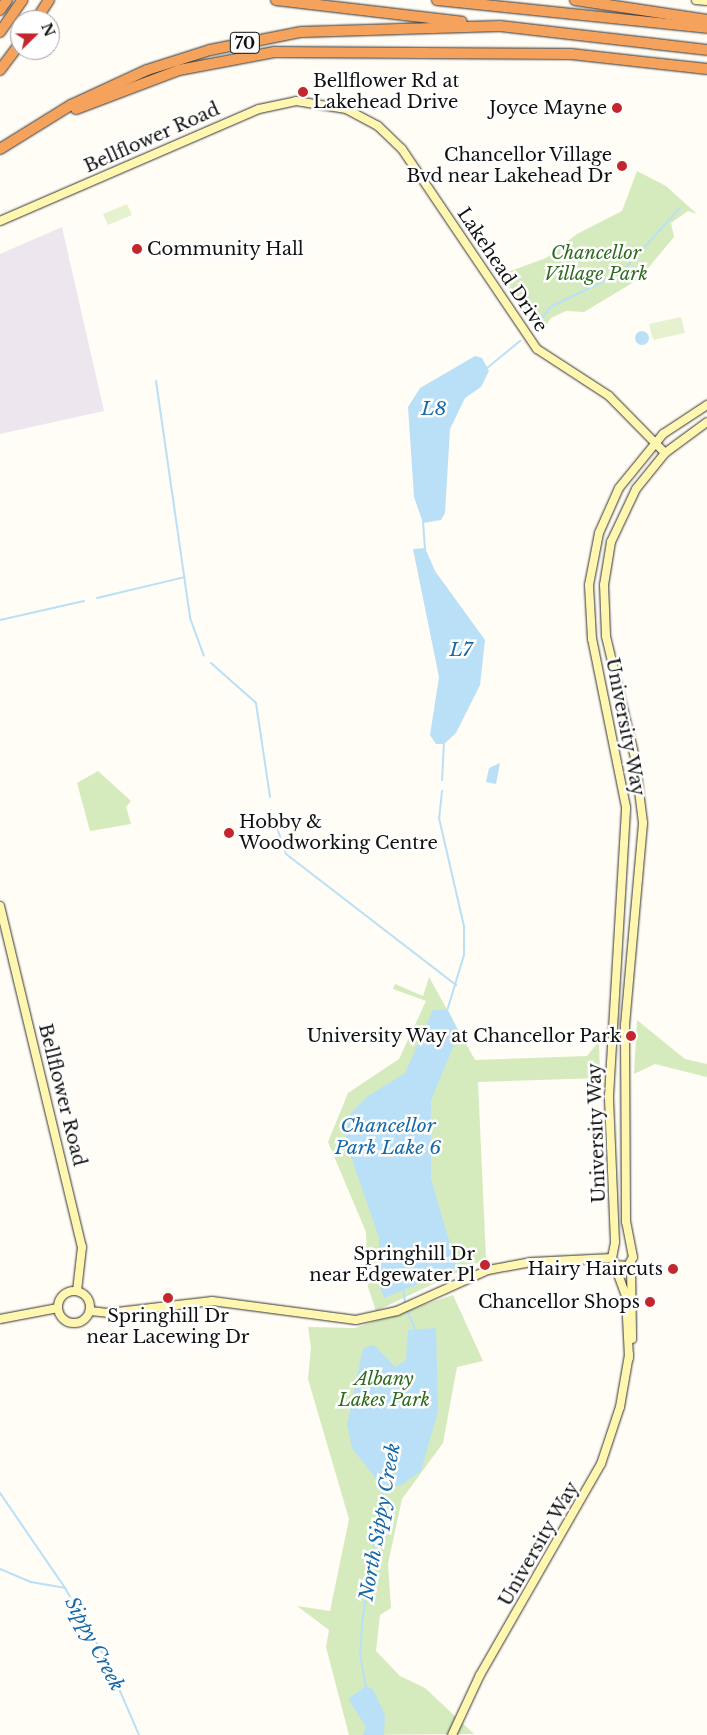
<!DOCTYPE html>
<style>
body{margin:0}
#map{position:relative;width:707px;height:1735px;overflow:hidden;background:#fffdf5;font-family:"Libre Baskerville",serif}
div>[style]{position:absolute}
[style*='--x']{left:calc(var(--x)*1px);top:calc(var(--y)*1px);width:calc(var(--w)*1px);rotate:calc(var(--a)*1deg)}
.industrial>*{inset:0;background:#eee6ef}
.green>*{inset:0;background:#d5ebbd}
.pitch>*{inset:0;background:#e6f2cf}
.water>*{inset:0;background:#b9e0f7}
.round{border-radius:50%}
.stream>*{height:2px;margin:-1px;padding:0 1px;transform-origin:1px;border-radius:1px;background:#b9e0f7}
.roads{filter:drop-shadow(0 0 1px #333) drop-shadow(0 0 1px #333)}
.secondary>*{height:8px;margin:-4px;padding:0 4px;transform-origin:4px;border-radius:4px;background:#fff6b0}
.secondary>.ring{margin:-4px;padding:0;box-sizing:content-box;background:none;border:8px solid #fff6b0;border-radius:50%}
.highway>*{height:10px;margin:-5px;padding:0 5px;transform-origin:5px;border-radius:5px;background:#f5a25d}
.dots>*{width:14px;height:14px;translate:-50% -50%;box-sizing:border-box;border:2px solid #fff;border-radius:50%}
span{translate:-50% -50%;white-space:nowrap;text-align:center;line-height:1.15;-webkit-text-stroke:5px #fff;paint-order:stroke}
.shield-label span{padding:1px 4px;background:#fff;border:1px solid;border-radius:4px;-webkit-text-stroke-width:0}
.shield-label{font-size:16px;color:#111;font-weight:700}
.poi-label{font-size:18px;color:#111}
.left{translate:0 -50%;text-align:left}
.right{translate:-100% -50%;text-align:right}
.street-label{font-size:18px;color:#111}
.park-label{font-size:18px;color:#2f6b1f;font-style:italic}
.water-label{font-size:19px;color:#1768a6;font-style:italic}
.north{position:absolute;left:10px;top:10px;width:50px;height:50px;box-sizing:border-box;background:#fff;border:1px solid #a0a0a0;border-radius:50%;rotate:68deg;font-size:14px;font-weight:700;line-height:20px;text-align:center;color:#111}
.north::after{content:'';display:block;margin:auto;width:18px;height:22px;background:#c4262e;clip-path:polygon(50% 0,100% 100%,50% 72%,0 100%)}
</style>
<div id="map">
<div class="industrial">
<i style="clip-path:polygon(62px 227px,104px 411px,0 434px,0 254px)"></i>
</div>
<div class="green">
<i style="clip-path:polygon(637px 171px,666px 186px,697px 214px,688px 211px,671px 223px,674px 237px,639px 279px,584px 312px,566px 311px,551px 318px,540px 334px,500px 275px,546px 258px,577px 234px,622px 211px)"></i>
<i style="clip-path:polygon(98px 771px,131px 801px,126px 807px,131px 824px,90px 831px,77px 783px)"></i>
<i style="clip-path:polygon(429px 977px,475px 1060px,587px 1056px,599px 1041px,600px 1078px,478px 1082px,486px 1259px,376px 1311px,368px 1287px,366px 1232px,328px 1142px,348px 1093px,399px 1059px,426px 1001px,393px 989px,395px 984px,423px 996px)"></i>
<i style="clip-path:polygon(637px 1020px,685px 1059px,707px 1064px,707px 1077px,655px 1064px,634px 1074px)"></i>
<i style="clip-path:polygon(453px 1295px,483px 1361px,457px 1367px,443px 1443px,402px 1499px,388px 1564px,391px 1608px,380px 1615px,376px 1651px,400px 1676px,425px 1688px,474px 1734px,349px 1735px,326px 1647px,329px 1630px,297px 1606px,330px 1611px,349px 1519px,308px 1379px,311px 1347px,308px 1327px,355px 1328px)"></i>
</div>
<div class="pitch">
<i style="clip-path:polygon(127px 204px,132px 215px,108px 225px,103px 214px)"></i>
<i style="clip-path:polygon(681px 317px,685px 333px,653px 340px,649px 324px)"></i>
</div>
<div class="water">
<i class="round" style="left:635px;top:331px;width:14px;height:14px"></i>
<i style="clip-path:polygon(475px 356px,482px 358px,489px 371px,481px 387px,465px 398px,450px 429px,445px 513px,441px 520px,423px 523px,414px 497px,408px 407px,420px 388px)"></i>
<i style="clip-path:polygon(425px 548px,435px 571px,485px 640px,480px 685px,456px 733px,444px 744px,436px 744px,430px 735px,439px 677px,413px 549px)"></i>
<i style="clip-path:polygon(500px 763px,496px 784px,486px 782px,489px 768px)"></i>
<i style="clip-path:polygon(433px 1010px,448px 1010px,459px 1033px,431px 1100px,431px 1179px,457px 1267px,384px 1298px,379px 1283px,379px 1238px,347px 1145px,343px 1121px,368px 1096px,405px 1073px)"></i>
<i style="clip-path:polygon(436px 1328px,438px 1411px,421px 1471px,400px 1486px,380px 1484px,352px 1448px,347px 1425px,363px 1348px,374px 1345px,395px 1367px,406px 1360px,408px 1330px)"></i>
<i style="clip-path:polygon(366px 1686px,373px 1689px,385px 1715px,384px 1735px,363px 1735px,366px 1727px,348px 1699px)"></i>
</div>
<div class="stream">
<i style="--x:534;--y:330;--w:28;--a:-55"></i>
<i style="--x:550;--y:307;--w:79;--a:-25.6"></i>
<i style="--x:621;--y:273;--w:88;--a:-47.8"></i>
<i style="--x:487;--y:368;--w:43;--a:-39.3"></i>
<i style="--x:156;--y:381;--w:239;--a:81.8"></i>
<i style="--x:190;--y:618;--w:40;--a:69.8"></i>
<i style="--x:423;--y:521;--w:28;--a:86"></i>
<i style="--x:97;--y:598;--w:90;--a:-13.4"></i>
<i style="--x:0;--y:620;--w:86;--a:-12.7"></i>
<i style="--x:211;--y:663;--w:60;--a:41.6"></i>
<i style="--x:256;--y:703;--w:95;--a:81.5"></i>
<i style="--x:442;--y:780;--w:38;--a:-87"></i>
<i style="--x:442;--y:791;--w:27;--a:96"></i>
<i style="--x:439;--y:818;--w:111;--a:77"></i>
<i style="--x:464;--y:926;--w:29;--a:90"></i>
<i style="--x:464;--y:955;--w:59;--a:106.9"></i>
<i style="--x:271;--y:810;--w:46;--a:71.2"></i>
<i style="--x:286;--y:854;--w:215;--a:37.6"></i>
<i style="--x:403;--y:1288;--w:15;--a:82"></i>
<i style="--x:407;--y:1310;--w:23;--a:67"></i>
<i style="--x:0;--y:1493;--w:115;--a:55.6"></i>
<i style="--x:65;--y:1588;--w:84;--a:60.1"></i>
<i style="--x:107;--y:1661;--w:81;--a:66.6"></i>
<i style="--x:0;--y:1569;--w:34;--a:23"></i>
<i style="--x:31;--y:1582;--w:35;--a:10"></i>
<i style="--x:366;--y:1688;--w:34;--a:-100"></i>
<i style="--x:360;--y:1655;--w:32;--a:-86"></i>
<i style="--x:362;--y:1623;--w:142;--a:-81.1"></i>
</div>
<div class="roads">
<div class="secondary">
<i style="--x:696;--y:0;--w:11;--a:5"></i>
<i style="--x:0;--y:221;--w:282;--a:-23.4"></i>
<i style="--x:259;--y:109;--w:38;--a:-12"></i>
<i style="--x:296;--y:101;--w:51;--a:9.1"></i>
<i style="--x:346;--y:109;--w:36;--a:28"></i>
<i style="--x:378;--y:126;--w:33;--a:44"></i>
<i style="--x:402;--y:149;--w:241;--a:56"></i>
<i style="--x:537;--y:349;--w:86;--a:33.1"></i>
<i style="--x:609;--y:396;--w:80;--a:45.5"></i>
<i style="--x:0;--y:906;--w:351;--a:76.5"></i>
<i style="--x:82;--y:1247;--w:44;--a:96.5"></i>
<i style="--x:631;--y:1264;--w:75;--a:89.2"></i>
<i style="--x:615;--y:1265;--w:13;--a:4"></i>
<i style="--x:628;--y:1266;--w:10;--a:-61"></i>
<i style="--x:633;--y:1257;--w:36;--a:-101"></i>
<i style="--x:626;--y:1222;--w:197;--a:-90.3"></i>
<i style="--x:625;--y:1025;--w:203;--a:-84.9"></i>
<i style="--x:643;--y:823;--w:65;--a:-97"></i>
<i style="--x:635;--y:758;--w:125;--a:-103.4"></i>
<i style="--x:606;--y:636;--w:51;--a:-92.2"></i>
<i style="--x:604;--y:585;--w:44;--a:-80.8"></i>
<i style="--x:611;--y:542;--w:59;--a:-64.7"></i>
<i style="--x:636;--y:489;--w:46;--a:-51.1"></i>
<i style="--x:665;--y:453;--w:52;--a:-36.4"></i>
<i class="ring" style="left:58px;top:1291px;width:24px;height:24px"></i>
<i style="--x:90;--y:1311;--w:18;--a:6"></i>
<i style="--x:108;--y:1313;--w:105;--a:-6.6"></i>
<i style="--x:212;--y:1301;--w:145;--a:7.5"></i>
<i style="--x:356;--y:1320;--w:42;--a:-12.4"></i>
<i style="--x:397;--y:1311;--w:100;--a:-24.3"></i>
<i style="--x:488;--y:1270;--w:44;--a:-10.5"></i>
<i style="--x:531;--y:1262;--w:81;--a:-2.8"></i>
<i style="--x:0;--y:1319;--w:59;--a:-10.7"></i>
<i style="--x:629;--y:1358;--w:62;--a:-92.8"></i>
<i style="--x:626;--y:1296;--w:40;--a:-110.2"></i>
<i style="--x:612;--y:1258;--w:16;--a:-79"></i>
<i style="--x:615;--y:1242;--w:146;--a:-92.4"></i>
<i style="--x:609;--y:1096;--w:289;--a:-86.6"></i>
<i style="--x:626;--y:807;--w:171;--a:-101.4"></i>
<i style="--x:592;--y:639;--w:54;--a:-93.2"></i>
<i style="--x:589;--y:585;--w:53;--a:-79.1"></i>
<i style="--x:599;--y:533;--w:49;--a:-66"></i>
<i style="--x:619;--y:488;--w:70;--a:-50.8"></i>
<i style="--x:663;--y:434;--w:53;--a:-33.4"></i>
<i style="--x:452;--y:1735;--w:66;--a:-65"></i>
<i style="--x:480;--y:1675;--w:243;--a:-60.2"></i>
<i style="--x:601;--y:1464;--w:60;--a:-71.6"></i>
<i style="--x:620;--y:1407;--w:53;--a:-80.2"></i>
</div>
<div class="highway">
<i style="--x:276;--y:0;--w:187;--a:6.7"></i>
<i style="--x:437;--y:0;--w:271;--a:5.9"></i>
<i style="--x:575;--y:0;--w:134;--a:8.6"></i>
<i style="--x:0;--y:10;--w:12;--a:-55"></i>
<i style="--x:36;--y:20;--w:24;--a:-57"></i>
<i style="--x:0;--y:32;--w:39;--a:-55"></i>
<i style="--x:0;--y:70;--w:34;--a:-53"></i>
<i style="--x:76;--y:109;--w:110;--a:-20.7"></i>
<i style="--x:179;--y:70;--w:97;--a:-10.7"></i>
<i style="--x:274;--y:52;--w:297;--a:0.4"></i>
<i style="--x:571;--y:54;--w:137;--a:6.3"></i>
<i style="--x:0;--y:149;--w:84;--a:-31.8"></i>
<i style="--x:71;--y:105;--w:84;--a:-24.7"></i>
<i style="--x:147;--y:70;--w:66;--a:-17.6"></i>
<i style="--x:210;--y:50;--w:93;--a:-11.2"></i>
<i style="--x:301;--y:32;--w:199;--a:-1.7"></i>
<i style="--x:500;--y:26;--w:208;--a:6.6"></i>
</div>
</div>
<div class="dots">
<i style="left:303px;top:92px;background:#c4262e"></i>
<i style="left:617px;top:108px;background:#c4262e"></i>
<i style="left:622px;top:166px;background:#c4262e"></i>
<i style="left:137px;top:249px;background:#c4262e"></i>
<i style="left:229px;top:833px;background:#c4262e"></i>
<i style="left:631px;top:1036px;background:#c4262e"></i>
<i style="left:485px;top:1265px;background:#c4262e"></i>
<i style="left:673px;top:1269px;background:#c4262e"></i>
<i style="left:168px;top:1298px;background:#c4262e"></i>
<i style="left:650px;top:1302px;background:#c4262e"></i>
</div>
<div class="shield-label">
<span style="left:245px;top:43px">70</span>
</div>
<div class="poi-label">
<span class="left" style="left:313px;top:92px">Bellflower Rd at<br>Lakehead Drive</span>
<span class="right" style="left:607px;top:108px">Joyce Mayne</span>
<span class="right" style="left:612px;top:166px">Chancellor Village<br>Bvd near Lakehead Dr</span>
<span class="left" style="left:147px;top:249px">Community Hall</span>
<span class="left" style="left:239px;top:833px">Hobby &amp;<br>Woodworking Centre</span>
<span class="right" style="left:621px;top:1036px">University Way at Chancellor Park</span>
<span class="right" style="left:475px;top:1265px">Springhill Dr<br>near Edgewater Pl</span>
<span class="right" style="left:663px;top:1269px">Hairy Haircuts</span>
<span class="right" style="left:640px;top:1302px">Chancellor Shops</span>
<span style="left:168px;top:1327px">Springhill Dr<br>near Lacewing Dr</span>
</div>
<div class="street-label">
<span style="left:152px;top:138px;rotate:-24deg">Bellflower Road</span>
<span style="left:502px;top:270px;rotate:56deg">Lakehead Drive</span>
<span style="left:625px;top:727px;rotate:79deg">University Way</span>
<span style="left:62px;top:1095px;rotate:76deg">Bellflower Road</span>
<span style="left:597px;top:1133px;rotate:-92deg">University Way</span>
<span style="left:539px;top:1544px;rotate:-60deg">University Way</span>
</div>
<div class="park-label">
<span style="left:596px;top:264px">Chancellor<br>Village Park</span>
<span style="left:384px;top:1390px">Albany<br>Lakes Park</span>
</div>
<div class="water-label">
<span style="left:434px;top:409px">L8</span>
<span style="left:461px;top:650px">L7</span>
<span style="left:388px;top:1137px">Chancellor<br>Park Lake 6</span>
<span style="left:380px;top:1522px;rotate:-80deg">North Sippy Creek</span>
<span style="left:94px;top:1644px;rotate:62deg">Sippy Creek</span>
</div>
<div class="north">N</div>
</div>
